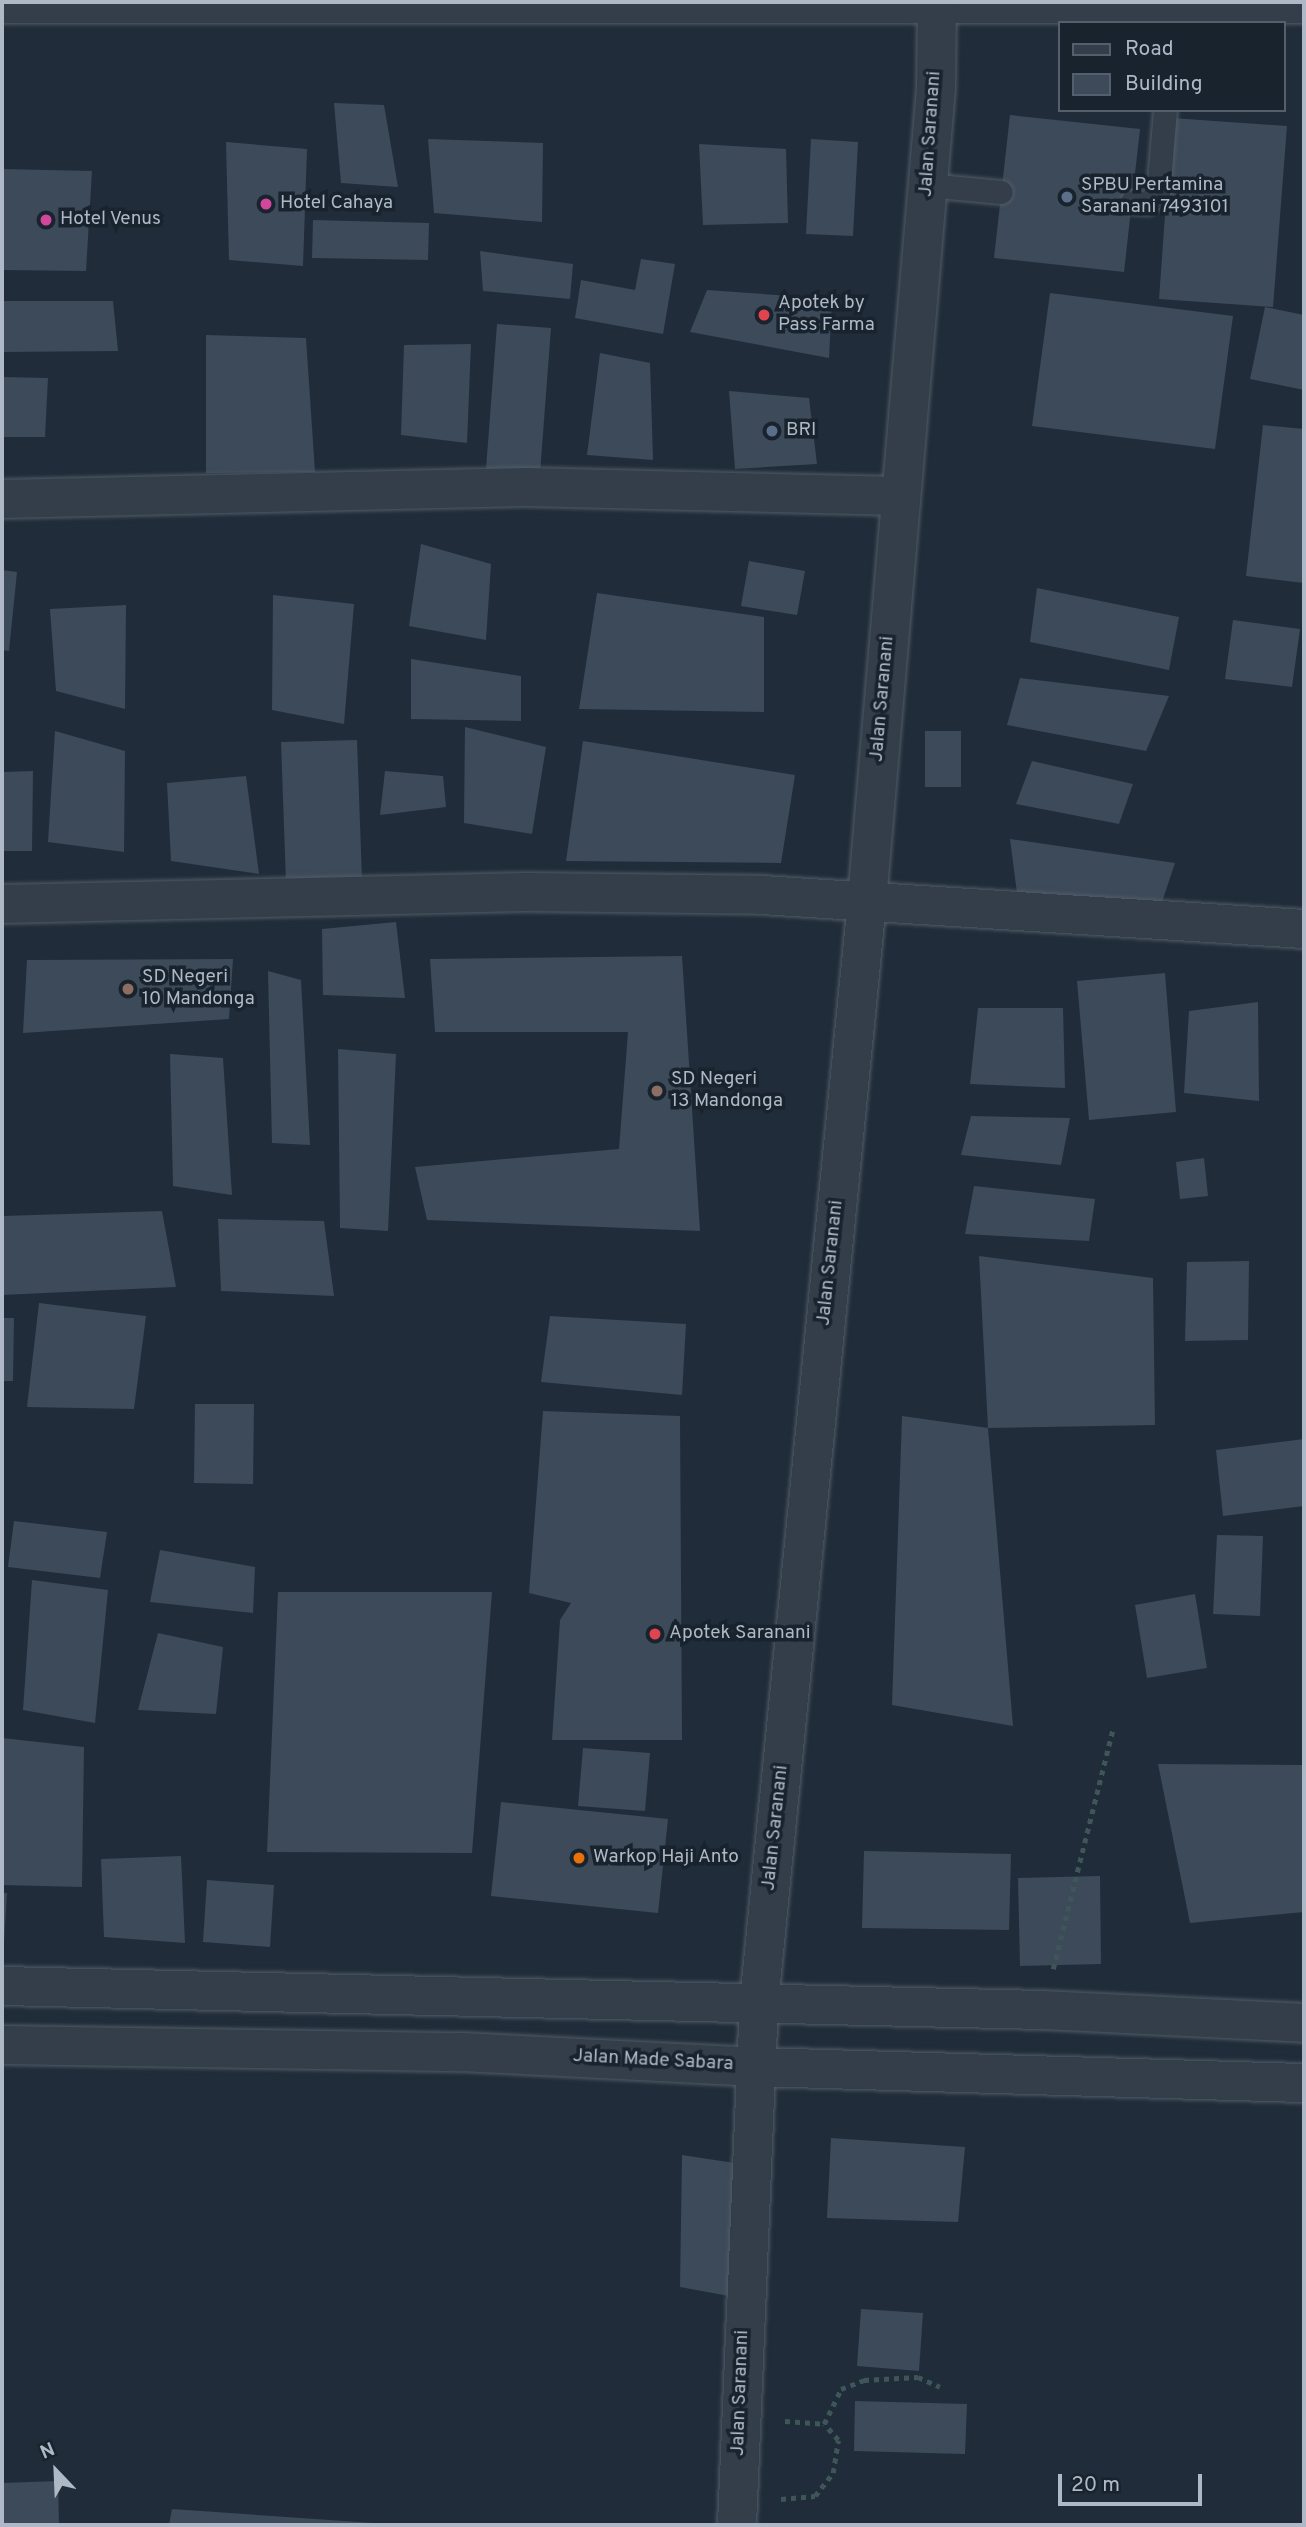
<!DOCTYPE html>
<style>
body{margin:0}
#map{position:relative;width:1306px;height:2527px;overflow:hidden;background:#202c39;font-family:Overpass,sans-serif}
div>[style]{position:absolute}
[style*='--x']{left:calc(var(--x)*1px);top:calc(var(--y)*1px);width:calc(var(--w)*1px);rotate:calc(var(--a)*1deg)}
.building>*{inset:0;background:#3c4a59}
.path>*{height:4.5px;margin-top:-2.25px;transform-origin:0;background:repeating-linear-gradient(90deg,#3f5658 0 5px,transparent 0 10px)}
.roads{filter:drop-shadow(0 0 2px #515b67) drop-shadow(0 0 2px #515b67)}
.service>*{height:23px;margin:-11.5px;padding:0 11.5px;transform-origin:11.5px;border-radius:11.5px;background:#343e4a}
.minor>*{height:38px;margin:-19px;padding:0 19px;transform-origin:19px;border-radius:19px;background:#343e4a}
.tertiary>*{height:38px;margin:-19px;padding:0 19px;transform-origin:19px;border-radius:19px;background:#343e4a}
.dots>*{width:19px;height:19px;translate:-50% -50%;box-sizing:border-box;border:4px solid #19232e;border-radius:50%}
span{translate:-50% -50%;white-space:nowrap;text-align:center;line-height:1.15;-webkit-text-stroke:7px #19232e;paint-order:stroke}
.street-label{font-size:19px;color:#aeb8c6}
.poi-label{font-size:19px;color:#aeb8c6}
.left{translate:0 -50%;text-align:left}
.frame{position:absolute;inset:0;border:4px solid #aeb8c6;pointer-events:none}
.legend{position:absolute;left:1058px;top:21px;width:228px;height:91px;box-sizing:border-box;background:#19232e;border:2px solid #555f6b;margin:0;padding:9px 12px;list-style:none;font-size:21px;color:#aeb8c6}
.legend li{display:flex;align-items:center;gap:14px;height:35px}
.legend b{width:35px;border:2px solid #555f6b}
.north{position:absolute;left:21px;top:2436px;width:70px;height:70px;-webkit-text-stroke:5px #19232e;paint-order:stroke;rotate:337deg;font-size:19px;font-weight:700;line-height:28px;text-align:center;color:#aeb8c6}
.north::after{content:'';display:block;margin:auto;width:24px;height:32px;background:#aeb8c6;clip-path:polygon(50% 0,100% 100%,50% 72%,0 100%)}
.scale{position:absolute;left:1058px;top:2474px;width:144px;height:32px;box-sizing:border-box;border:4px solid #aeb8c6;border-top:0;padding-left:9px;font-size:21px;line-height:24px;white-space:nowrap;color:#aeb8c6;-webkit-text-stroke:5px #19232e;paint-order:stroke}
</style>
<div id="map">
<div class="building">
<i style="clip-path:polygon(334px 103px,384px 105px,398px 187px,341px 183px)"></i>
<i style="clip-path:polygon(1010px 115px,1140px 129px,1124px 272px,994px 258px)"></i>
<i style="clip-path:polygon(1172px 118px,1287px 126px,1273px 307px,1159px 299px)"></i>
<i style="clip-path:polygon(428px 139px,543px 143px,542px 222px,434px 213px)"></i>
<i style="clip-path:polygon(811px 139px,858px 142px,853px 236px,806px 234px)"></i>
<i style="clip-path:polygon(226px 142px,307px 149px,303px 266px,229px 260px)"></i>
<i style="clip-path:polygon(699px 144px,786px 149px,788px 223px,703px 225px)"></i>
<i style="clip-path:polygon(2px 169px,92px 171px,86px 271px,2px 270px)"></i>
<i style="clip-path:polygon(313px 220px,429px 223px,428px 260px,312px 258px)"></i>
<i style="clip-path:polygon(480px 251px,573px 264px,570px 299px,483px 291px)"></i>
<i style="clip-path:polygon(641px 259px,675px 264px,663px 334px,575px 318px,581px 280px,635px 290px)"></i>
<i style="clip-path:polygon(707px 290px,832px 299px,829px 358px,690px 332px)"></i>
<i style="clip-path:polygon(1050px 293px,1233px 316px,1215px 449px,1032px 426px)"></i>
<i style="clip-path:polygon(2px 301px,113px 301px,118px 351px,2px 352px)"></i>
<i style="clip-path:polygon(1265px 307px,1304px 315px,1304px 390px,1250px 379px)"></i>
<i style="clip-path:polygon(497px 324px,551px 328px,540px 473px,486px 469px)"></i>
<i style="clip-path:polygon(206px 335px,306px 338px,315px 472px,206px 473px)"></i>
<i style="clip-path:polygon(471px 344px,467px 443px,401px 435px,404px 345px)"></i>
<i style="clip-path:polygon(600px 353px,650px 363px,653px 460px,587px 455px)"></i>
<i style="clip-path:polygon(2px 377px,48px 378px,45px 437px,2px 437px)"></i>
<i style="clip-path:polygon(729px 391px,809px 398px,817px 464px,735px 469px)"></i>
<i style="clip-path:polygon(1263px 425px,1304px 429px,1304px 583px,1246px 576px)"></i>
<i style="clip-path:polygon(421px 544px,491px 564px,486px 640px,409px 626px)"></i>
<i style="clip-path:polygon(749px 561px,805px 571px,797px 615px,741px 606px)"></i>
<i style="clip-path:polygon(2px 570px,17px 572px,9px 651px,2px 650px)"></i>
<i style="clip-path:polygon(1037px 588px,1179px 617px,1169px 670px,1030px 642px)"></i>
<i style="clip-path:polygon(597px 593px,764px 617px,764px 712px,579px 709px)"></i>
<i style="clip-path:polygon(273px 595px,354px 604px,344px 724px,272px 710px)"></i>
<i style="clip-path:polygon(126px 605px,125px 709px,56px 691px,50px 609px)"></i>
<i style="clip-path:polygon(1233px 620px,1300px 629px,1292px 687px,1225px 679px)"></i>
<i style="clip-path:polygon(411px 659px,521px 676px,521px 721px,411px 719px)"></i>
<i style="clip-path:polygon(1020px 678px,1169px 696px,1146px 751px,1007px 725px)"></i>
<i style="clip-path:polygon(465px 727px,546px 747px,532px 834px,464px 823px)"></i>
<i style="clip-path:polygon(55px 731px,125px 751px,124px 852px,48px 842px)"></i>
<i style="clip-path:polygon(925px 731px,961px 731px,961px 787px,925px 787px)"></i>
<i style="clip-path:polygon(357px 740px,362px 879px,286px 882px,281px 742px)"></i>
<i style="clip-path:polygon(583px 741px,795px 775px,781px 863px,566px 861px)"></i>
<i style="clip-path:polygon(1032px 761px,1133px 784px,1119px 824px,1016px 804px)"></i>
<i style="clip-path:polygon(33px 771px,32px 851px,2px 851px,2px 772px)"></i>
<i style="clip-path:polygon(385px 771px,443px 776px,446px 807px,380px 815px)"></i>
<i style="clip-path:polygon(246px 776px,259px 874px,171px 861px,167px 783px)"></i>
<i style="clip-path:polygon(1010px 839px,1175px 863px,1160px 908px,1017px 893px)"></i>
<i style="clip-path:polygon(396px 922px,405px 998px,323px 995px,322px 929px)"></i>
<i style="clip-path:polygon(682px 956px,700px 1231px,427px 1220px,415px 1167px,619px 1149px,628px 1032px,435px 1032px,430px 959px)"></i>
<i style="clip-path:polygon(233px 959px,229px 1019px,23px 1033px,27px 960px)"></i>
<i style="clip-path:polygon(268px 971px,301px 980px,310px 1145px,272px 1143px)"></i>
<i style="clip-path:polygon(1165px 973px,1176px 1112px,1089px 1120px,1077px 981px)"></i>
<i style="clip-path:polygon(1258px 1002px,1259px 1101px,1184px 1093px,1189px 1011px)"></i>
<i style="clip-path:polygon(978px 1008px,1063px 1008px,1065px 1088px,970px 1084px)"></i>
<i style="clip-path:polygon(338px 1049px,396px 1054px,388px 1231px,340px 1228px)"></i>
<i style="clip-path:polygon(170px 1054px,223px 1058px,232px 1195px,173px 1186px)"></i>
<i style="clip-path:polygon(971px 1116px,1070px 1118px,1061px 1165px,961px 1155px)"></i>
<i style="clip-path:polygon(1204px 1158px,1208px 1196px,1180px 1199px,1176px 1162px)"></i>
<i style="clip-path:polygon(974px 1186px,1095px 1199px,1089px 1241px,965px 1234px)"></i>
<i style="clip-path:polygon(162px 1211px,176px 1287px,2px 1295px,2px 1216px)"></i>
<i style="clip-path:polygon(218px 1219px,324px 1221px,334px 1296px,221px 1291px)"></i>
<i style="clip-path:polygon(979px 1256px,1153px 1278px,1155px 1425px,988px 1428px,1013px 1726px,892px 1705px,902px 1416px,988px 1428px)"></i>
<i style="clip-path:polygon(1249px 1261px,1248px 1340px,1185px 1341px,1187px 1262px)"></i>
<i style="clip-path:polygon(39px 1303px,146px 1316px,134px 1409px,27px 1407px)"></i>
<i style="clip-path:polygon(550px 1316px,686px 1324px,682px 1395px,541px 1382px)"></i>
<i style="clip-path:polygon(2px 1318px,14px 1318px,13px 1381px,2px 1381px)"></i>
<i style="clip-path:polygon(195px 1404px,254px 1404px,253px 1484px,194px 1483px)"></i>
<i style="clip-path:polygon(543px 1411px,680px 1416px,682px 1740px,552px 1740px,560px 1620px,571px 1603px,529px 1593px)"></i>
<i style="clip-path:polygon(1304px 1439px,1304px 1506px,1223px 1516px,1216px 1450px)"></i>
<i style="clip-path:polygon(14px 1521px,107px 1532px,100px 1578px,8px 1567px)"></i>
<i style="clip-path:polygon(1217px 1535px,1263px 1536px,1260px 1616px,1213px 1614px)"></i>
<i style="clip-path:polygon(160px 1550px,255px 1567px,253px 1613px,150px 1602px)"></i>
<i style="clip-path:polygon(32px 1580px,108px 1590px,95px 1723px,23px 1710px)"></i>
<i style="clip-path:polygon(278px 1592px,492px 1592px,472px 1853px,267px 1852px)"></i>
<i style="clip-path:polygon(1195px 1594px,1207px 1668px,1147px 1678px,1135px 1605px)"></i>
<i style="clip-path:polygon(158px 1633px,223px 1647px,216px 1714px,138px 1710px)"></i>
<i style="clip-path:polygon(2px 1738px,84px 1747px,82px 1887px,2px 1885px)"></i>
<i style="clip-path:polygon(583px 1748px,650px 1753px,645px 1811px,578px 1806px)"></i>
<i style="clip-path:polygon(1158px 1764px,1304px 1765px,1304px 1912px,1190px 1923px)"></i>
<i style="clip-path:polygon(501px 1802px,668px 1819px,658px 1913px,491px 1896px)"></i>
<i style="clip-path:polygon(864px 1851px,1011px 1854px,1009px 1930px,862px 1928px)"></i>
<i style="clip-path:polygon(181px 1856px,185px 1943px,104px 1937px,101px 1859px)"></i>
<i style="clip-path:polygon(1100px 1876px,1101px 1964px,1020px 1966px,1018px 1878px)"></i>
<i style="clip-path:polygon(207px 1880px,274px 1885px,270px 1947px,203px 1942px)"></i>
<i style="clip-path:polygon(2px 1893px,7px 1893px,4px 1943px,2px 1943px)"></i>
<i style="clip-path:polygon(831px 2138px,965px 2147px,958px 2222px,827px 2218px)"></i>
<i style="clip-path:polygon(682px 2155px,741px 2164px,729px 2296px,680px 2287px)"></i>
<i style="clip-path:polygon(861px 2309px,923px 2313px,919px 2371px,857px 2366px)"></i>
<i style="clip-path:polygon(855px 2401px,967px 2404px,965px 2454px,854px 2451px)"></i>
<i style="clip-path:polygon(58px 2481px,59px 2525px,2px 2525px,2px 2483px)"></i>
<i style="clip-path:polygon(172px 2509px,373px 2523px,373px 2525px,169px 2525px)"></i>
</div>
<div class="path">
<i style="--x:1053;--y:1969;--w:247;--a:-76"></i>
<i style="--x:785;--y:2421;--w:39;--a:4"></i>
<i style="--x:824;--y:2424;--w:39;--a:-64"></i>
<i style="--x:841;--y:2389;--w:25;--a:-21"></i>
<i style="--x:864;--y:2380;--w:54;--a:-3.2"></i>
<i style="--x:918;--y:2377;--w:24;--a:24"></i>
<i style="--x:781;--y:2499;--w:34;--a:-5"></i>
<i style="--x:815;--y:2496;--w:29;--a:-52"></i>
<i style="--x:833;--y:2473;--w:33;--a:-81"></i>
<i style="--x:838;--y:2440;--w:21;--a:-131"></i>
</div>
<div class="roads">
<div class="service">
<i style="--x:927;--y:185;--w:74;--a:5.4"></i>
<i style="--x:1132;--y:202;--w:15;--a:4"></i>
<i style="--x:1147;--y:203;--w:15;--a:-42"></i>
<i style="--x:1158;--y:193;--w:83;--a:-85.2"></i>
</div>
<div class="minor">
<i style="--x:2;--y:499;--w:524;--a:-1.31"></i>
<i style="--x:526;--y:487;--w:373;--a:1.4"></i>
<i style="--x:2;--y:904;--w:525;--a:-1.31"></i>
<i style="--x:527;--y:892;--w:235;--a:0.7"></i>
<i style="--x:762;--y:895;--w:543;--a:3.59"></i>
</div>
<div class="tertiary">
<i style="--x:2;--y:4;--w:1302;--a:0"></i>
<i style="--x:2;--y:1986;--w:1040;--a:1.32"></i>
<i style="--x:1042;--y:2010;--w:262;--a:2.8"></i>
<i style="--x:2;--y:2045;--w:460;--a:0.9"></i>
<i style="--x:462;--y:2052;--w:295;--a:2.9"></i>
<i style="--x:757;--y:2067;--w:547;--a:1.68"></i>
<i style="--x:737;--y:2525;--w:522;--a:-87.59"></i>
<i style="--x:759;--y:2003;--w:1107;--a:-84.4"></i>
<i style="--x:867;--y:901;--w:817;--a:-85.15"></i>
<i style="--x:936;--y:87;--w:85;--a:-89.3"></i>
</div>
</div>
<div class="dots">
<i style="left:1067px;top:197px;background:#5c6f8a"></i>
<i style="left:266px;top:204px;background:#d1479c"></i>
<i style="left:46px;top:220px;background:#d1479c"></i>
<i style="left:764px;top:315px;background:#e0444e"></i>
<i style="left:772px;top:431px;background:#5c6f8a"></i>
<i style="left:128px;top:989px;background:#8d6e63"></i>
<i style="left:657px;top:1091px;background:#8d6e63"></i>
<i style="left:655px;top:1634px;background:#e0444e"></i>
<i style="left:579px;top:1858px;background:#e8710a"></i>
</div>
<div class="street-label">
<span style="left:931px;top:134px;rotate:-86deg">Jalan Saranani</span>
<span style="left:883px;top:699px;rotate:-85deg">Jalan Saranani</span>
<span style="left:831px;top:1263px;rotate:-84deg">Jalan Saranani</span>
<span style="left:776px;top:1828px;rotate:-84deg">Jalan Saranani</span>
<span style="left:653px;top:2061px;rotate:3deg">Jalan Made Sabara</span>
<span style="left:741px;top:2393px;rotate:-88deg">Jalan Saranani</span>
</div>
<div class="poi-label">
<span class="left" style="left:1081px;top:197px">SPBU Pertamina<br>Saranani 7493101</span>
<span class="left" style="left:280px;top:204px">Hotel Cahaya</span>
<span class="left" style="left:60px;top:220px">Hotel Venus</span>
<span class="left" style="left:778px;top:315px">Apotek by<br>Pass Farma</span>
<span class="left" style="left:786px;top:431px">BRI</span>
<span class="left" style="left:142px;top:989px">SD Negeri<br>10 Mandonga</span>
<span class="left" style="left:671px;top:1091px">SD Negeri<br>13 Mandonga</span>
<span class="left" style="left:669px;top:1634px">Apotek Saranani</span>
<span class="left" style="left:593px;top:1858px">Warkop Haji Anto</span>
</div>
<div class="frame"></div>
<ul class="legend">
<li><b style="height:9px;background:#343e4a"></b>Road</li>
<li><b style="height:19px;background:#3c4a59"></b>Building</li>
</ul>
<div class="north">N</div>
<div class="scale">20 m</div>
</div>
